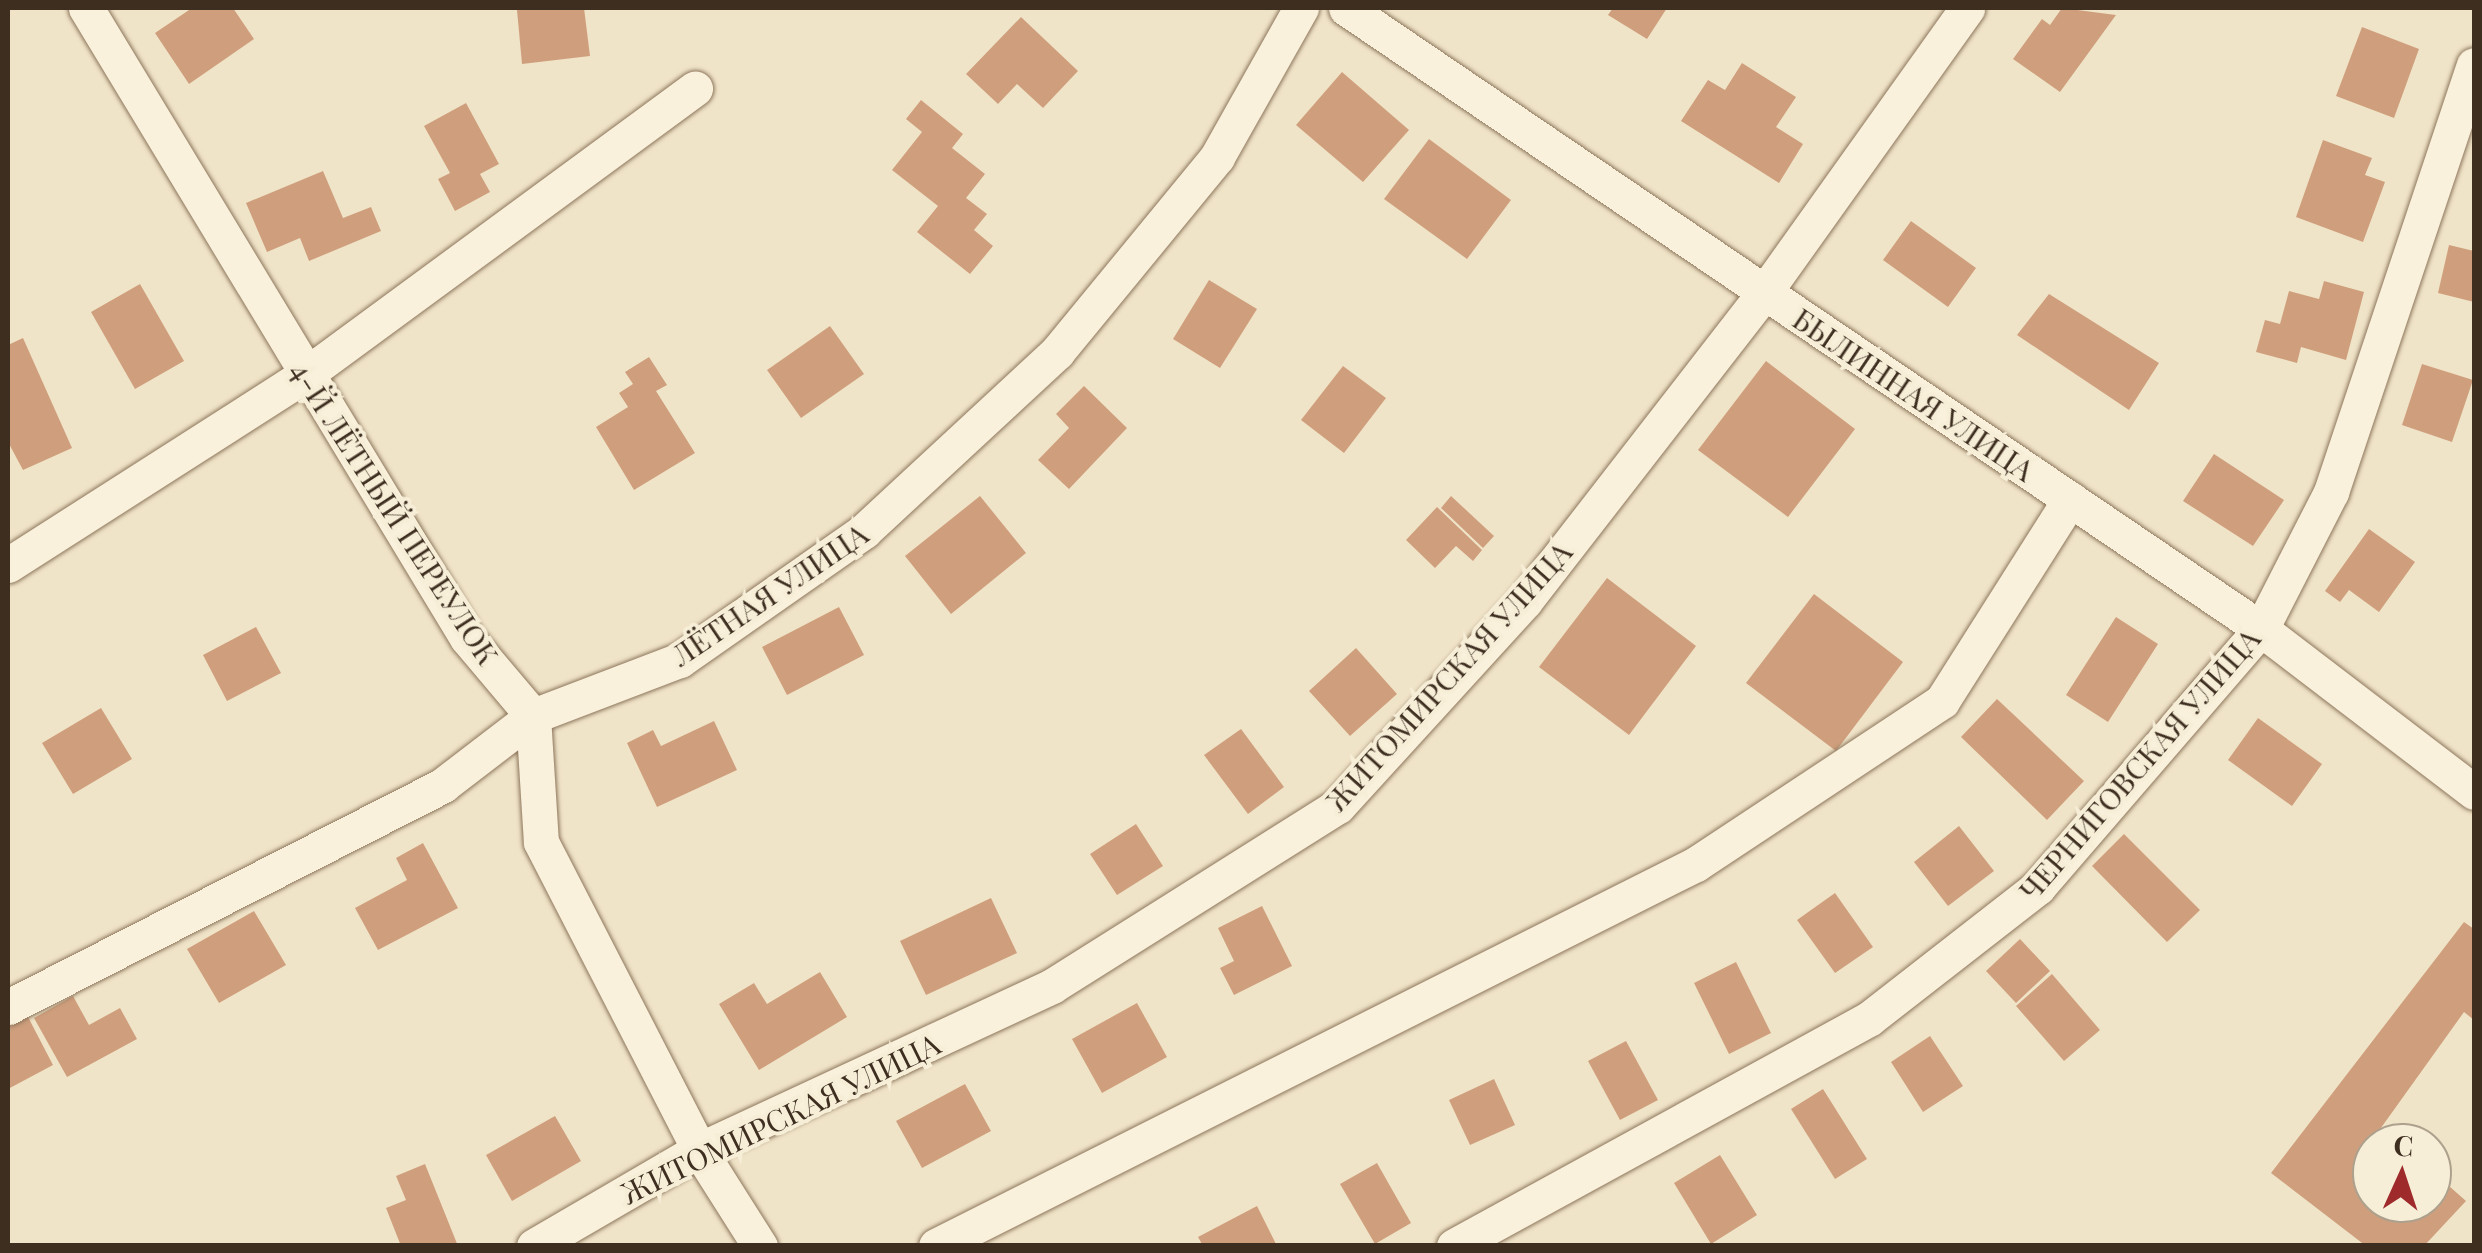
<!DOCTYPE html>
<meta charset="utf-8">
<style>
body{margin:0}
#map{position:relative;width:2482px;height:1253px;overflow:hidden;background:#f0e4c8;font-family:"Playfair Display",serif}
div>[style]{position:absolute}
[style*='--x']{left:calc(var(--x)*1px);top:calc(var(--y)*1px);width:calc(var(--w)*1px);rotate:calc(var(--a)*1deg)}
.building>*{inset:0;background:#cf9f7d}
.roads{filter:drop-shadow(0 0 2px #8d765c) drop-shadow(0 0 2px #8d765c)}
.street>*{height:35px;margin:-17.5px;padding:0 17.5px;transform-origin:17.5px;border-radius:17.5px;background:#faf1dc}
span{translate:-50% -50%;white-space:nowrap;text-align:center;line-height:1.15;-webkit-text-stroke:8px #f7eed8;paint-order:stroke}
.street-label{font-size:30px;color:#3d2e20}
.frame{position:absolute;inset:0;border:10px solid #3d2e20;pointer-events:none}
.north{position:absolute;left:2352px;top:1123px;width:100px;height:100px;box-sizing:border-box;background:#f7eed8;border:2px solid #ada18e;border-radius:50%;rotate:3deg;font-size:28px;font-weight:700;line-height:40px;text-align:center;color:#3d2e20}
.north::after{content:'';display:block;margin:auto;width:35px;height:45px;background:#9e2a2b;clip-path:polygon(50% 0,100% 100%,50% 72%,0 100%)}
</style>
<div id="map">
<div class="building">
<i style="clip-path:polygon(192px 8px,233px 8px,254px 39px,189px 84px,155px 33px)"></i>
<i style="clip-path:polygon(584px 8px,590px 56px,522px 64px,517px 10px)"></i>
<i style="clip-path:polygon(1613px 8px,1667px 8px,1647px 39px,1608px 15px)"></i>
<i style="clip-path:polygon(2062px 8px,2116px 15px,2060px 92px,2013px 59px,2042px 19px,2050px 25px)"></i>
<i style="clip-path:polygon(1021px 17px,1078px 71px,1043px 108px,1017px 84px,998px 104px,966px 74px)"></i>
<i style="clip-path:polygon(2362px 27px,2419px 49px,2394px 118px,2336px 96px)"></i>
<i style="clip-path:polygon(1742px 63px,1796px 97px,1776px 127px,1803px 144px,1779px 183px,1681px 121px,1708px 80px,1725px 90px)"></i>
<i style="clip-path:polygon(1342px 72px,1409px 130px,1363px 182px,1296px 125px)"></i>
<i style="clip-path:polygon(921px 100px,963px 134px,952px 148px,985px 174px,966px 198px,987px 214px,974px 230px,993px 246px,970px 274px,917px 232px,938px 206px,892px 170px,922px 132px,906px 119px)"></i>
<i style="clip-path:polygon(466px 103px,499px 164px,480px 174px,490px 192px,455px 211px,438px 179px,450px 173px,424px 126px)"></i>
<i style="clip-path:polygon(1429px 139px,1511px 200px,1467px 259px,1384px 199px)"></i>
<i style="clip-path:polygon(2323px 140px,2372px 158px,2365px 175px,2385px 182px,2363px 242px,2296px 217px)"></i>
<i style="clip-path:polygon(323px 171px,343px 218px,371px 207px,381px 231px,309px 261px,300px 238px,267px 252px,246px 203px)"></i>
<i style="clip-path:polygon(1911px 221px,1976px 268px,1948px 307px,1883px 260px)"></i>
<i style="clip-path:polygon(2449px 245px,2474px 251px,2474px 302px,2438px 293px)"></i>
<i style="clip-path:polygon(1209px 280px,1257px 309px,1220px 368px,1173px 339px)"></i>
<i style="clip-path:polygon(2324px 281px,2364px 292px,2346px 360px,2301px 347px,2297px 363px,2256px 352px,2265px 320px,2280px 324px,2289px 291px,2319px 299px)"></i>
<i style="clip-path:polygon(140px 284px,184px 361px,135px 389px,91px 312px)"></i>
<i style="clip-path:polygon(2049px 294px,2159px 363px,2129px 410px,2017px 335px)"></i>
<i style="clip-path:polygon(830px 326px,864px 374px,801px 418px,767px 370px)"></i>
<i style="clip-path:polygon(23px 338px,72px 448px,23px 470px,8px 442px,8px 345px)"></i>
<i style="clip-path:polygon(649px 357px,667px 385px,656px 391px,695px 453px,634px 490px,596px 427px,628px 407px,619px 393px,633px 384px,625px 372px)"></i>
<i style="clip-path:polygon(1766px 361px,1855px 429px,1788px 517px,1698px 450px)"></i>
<i style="clip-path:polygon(2422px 364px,2473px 380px,2452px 442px,2402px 425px)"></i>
<i style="clip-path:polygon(1343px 366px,1386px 398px,1344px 453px,1301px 420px)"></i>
<i style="clip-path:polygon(1084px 386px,1127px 428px,1069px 489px,1038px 460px,1069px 428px,1056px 414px)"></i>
<i style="clip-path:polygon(2214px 454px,2284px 500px,2253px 546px,2183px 501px)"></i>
<i style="clip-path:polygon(980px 496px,1026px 553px,951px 614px,905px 556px)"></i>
<i style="clip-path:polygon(1451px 496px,1494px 536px,1483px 548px,1441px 508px)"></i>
<i style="clip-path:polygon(1437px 507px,1482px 550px,1473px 561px,1456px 546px,1435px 568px,1406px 540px)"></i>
<i style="clip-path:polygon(2369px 529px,2415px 562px,2379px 612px,2349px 590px,2340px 602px,2325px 591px)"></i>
<i style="clip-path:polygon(1607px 578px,1696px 646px,1629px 735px,1539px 667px)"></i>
<i style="clip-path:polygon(1814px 594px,1903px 662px,1836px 751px,1746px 683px)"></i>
<i style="clip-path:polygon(839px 607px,864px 655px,787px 695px,762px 647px)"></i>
<i style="clip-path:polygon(2116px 617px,2158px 644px,2108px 722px,2066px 695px)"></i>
<i style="clip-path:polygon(256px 627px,281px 673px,227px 701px,203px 655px)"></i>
<i style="clip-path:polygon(1356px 648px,1397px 694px,1350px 736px,1309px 691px)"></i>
<i style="clip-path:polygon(1997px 699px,2084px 781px,2047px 820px,1961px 737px)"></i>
<i style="clip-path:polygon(101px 708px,132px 759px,73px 794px,42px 743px)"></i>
<i style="clip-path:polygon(2258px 718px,2322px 764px,2292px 806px,2228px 760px)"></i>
<i style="clip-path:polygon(714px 721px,737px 770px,657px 807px,627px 743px,653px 730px,661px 746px)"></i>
<i style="clip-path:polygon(1241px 729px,1284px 787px,1248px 814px,1204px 755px)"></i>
<i style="clip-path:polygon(1136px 824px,1163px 866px,1117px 895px,1090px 854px)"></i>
<i style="clip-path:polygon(1959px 826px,1994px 871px,1948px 906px,1914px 862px)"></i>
<i style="clip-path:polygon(2124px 834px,2200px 910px,2167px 942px,2092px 866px)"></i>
<i style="clip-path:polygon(423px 843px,458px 908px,378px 950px,355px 908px,407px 880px,396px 858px)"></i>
<i style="clip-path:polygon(1835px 893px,1873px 947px,1835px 973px,1797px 920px)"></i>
<i style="clip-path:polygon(991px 898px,1017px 953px,926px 995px,900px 941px)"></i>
<i style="clip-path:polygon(1262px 906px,1292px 966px,1234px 995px,1220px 968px,1234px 961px,1218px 928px)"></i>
<i style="clip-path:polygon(254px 911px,286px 965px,219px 1003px,187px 949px)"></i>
<i style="clip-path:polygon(2464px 922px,2474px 929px,2474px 1020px,2464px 1012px,2368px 1146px,2372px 1203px,2432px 1203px,2432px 1171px,2466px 1201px,2424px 1246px,2366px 1246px,2271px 1173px)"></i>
<i style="clip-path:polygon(2020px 939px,2050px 971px,2016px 1003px,1986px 971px)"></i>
<i style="clip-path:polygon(1736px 962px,1771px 1033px,1729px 1054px,1694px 983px)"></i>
<i style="clip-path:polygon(820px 972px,847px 1017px,759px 1070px,719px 1004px,754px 983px,767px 1004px)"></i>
<i style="clip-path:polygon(2052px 974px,2100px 1030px,2064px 1061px,2016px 1006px)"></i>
<i style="clip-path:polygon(73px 996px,89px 1025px,120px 1008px,137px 1039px,67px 1077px,34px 1018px)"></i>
<i style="clip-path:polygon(1137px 1003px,1167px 1057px,1102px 1093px,1072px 1039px)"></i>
<i style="clip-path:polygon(27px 1015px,53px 1065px,8px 1089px,8px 1026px)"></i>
<i style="clip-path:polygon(1930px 1036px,1963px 1086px,1923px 1112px,1891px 1062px)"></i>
<i style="clip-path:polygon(1626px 1041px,1658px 1100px,1620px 1120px,1588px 1061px)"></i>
<i style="clip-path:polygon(1494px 1079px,1515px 1125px,1470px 1145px,1449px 1100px)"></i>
<i style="clip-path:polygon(965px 1084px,991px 1131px,922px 1168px,896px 1121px)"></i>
<i style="clip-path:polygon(1823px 1089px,1867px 1159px,1835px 1179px,1791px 1109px)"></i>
<i style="clip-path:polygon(555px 1116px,581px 1161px,512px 1201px,486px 1155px)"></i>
<i style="clip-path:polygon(1720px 1155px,1757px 1215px,1711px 1244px,1674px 1183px)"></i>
<i style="clip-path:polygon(1377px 1163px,1411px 1223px,1375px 1244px,1340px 1184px)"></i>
<i style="clip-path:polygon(425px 1164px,458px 1246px,401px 1246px,386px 1208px,406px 1200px,396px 1176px)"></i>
<i style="clip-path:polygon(1257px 1206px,1277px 1246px,1203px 1246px,1198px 1237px)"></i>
</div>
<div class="roads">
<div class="street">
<i style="--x:86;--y:8;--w:736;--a:58.84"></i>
<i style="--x:467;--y:638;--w:102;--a:49.8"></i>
<i style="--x:533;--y:716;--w:126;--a:86.4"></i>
<i style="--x:541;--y:842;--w:346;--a:62.8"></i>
<i style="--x:699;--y:1150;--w:114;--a:57.6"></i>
<i style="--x:1346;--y:8;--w:1106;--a:34.16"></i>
<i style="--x:2261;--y:629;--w:268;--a:37.4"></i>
<i style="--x:8;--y:565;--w:353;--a:-32.6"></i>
<i style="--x:305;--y:375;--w:484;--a:-36.3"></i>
<i style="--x:8;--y:1007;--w:488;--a:-27"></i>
<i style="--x:443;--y:785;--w:113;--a:-37.5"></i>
<i style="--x:533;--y:716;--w:157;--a:-20.9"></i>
<i style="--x:680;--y:660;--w:225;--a:-35"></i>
<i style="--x:864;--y:531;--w:263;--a:-42.8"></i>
<i style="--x:1057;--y:352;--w:252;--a:-50.6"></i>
<i style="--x:1217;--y:157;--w:171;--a:-60.6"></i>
<i style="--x:534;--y:1246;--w:191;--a:-30.2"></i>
<i style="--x:699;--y:1150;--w:389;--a:-24.9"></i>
<i style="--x:1052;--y:986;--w:338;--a:-32.2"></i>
<i style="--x:1338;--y:806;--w:277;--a:-47.6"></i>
<i style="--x:1525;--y:601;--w:390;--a:-52.2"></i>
<i style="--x:1764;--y:293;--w:350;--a:-54.5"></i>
<i style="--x:936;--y:1246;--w:851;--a:-26.69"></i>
<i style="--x:1696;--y:864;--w:295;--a:-33.5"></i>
<i style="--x:1942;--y:701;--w:239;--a:-57.6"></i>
<i style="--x:1454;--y:1246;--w:474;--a:-28.7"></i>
<i style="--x:1870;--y:1018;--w:213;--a:-37.9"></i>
<i style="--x:2038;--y:887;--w:341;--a:-49.2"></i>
<i style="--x:2261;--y:629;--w:154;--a:-62.9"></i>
<i style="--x:2331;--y:492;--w:450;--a:-71.5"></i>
</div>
</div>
<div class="street-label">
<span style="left:1914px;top:394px;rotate:34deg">БЫЛИННАЯ УЛИЦА</span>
<span style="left:395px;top:513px;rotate:57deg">4-Й ЛЁТНЫЙ ПЕРЕУЛОК</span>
<span style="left:769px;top:594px;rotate:-34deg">ЛЁТНАЯ УЛИЦА</span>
<span style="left:1448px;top:676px;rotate:-48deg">ЖИТОМИРСКАЯ УЛИЦА</span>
<span style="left:2139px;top:764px;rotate:-49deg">ЧЕРНИГОВСКАЯ УЛИЦА</span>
<span style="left:780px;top:1118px;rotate:-26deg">ЖИТОМИРСКАЯ УЛИЦА</span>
</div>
<div class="frame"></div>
<div class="north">С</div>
</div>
